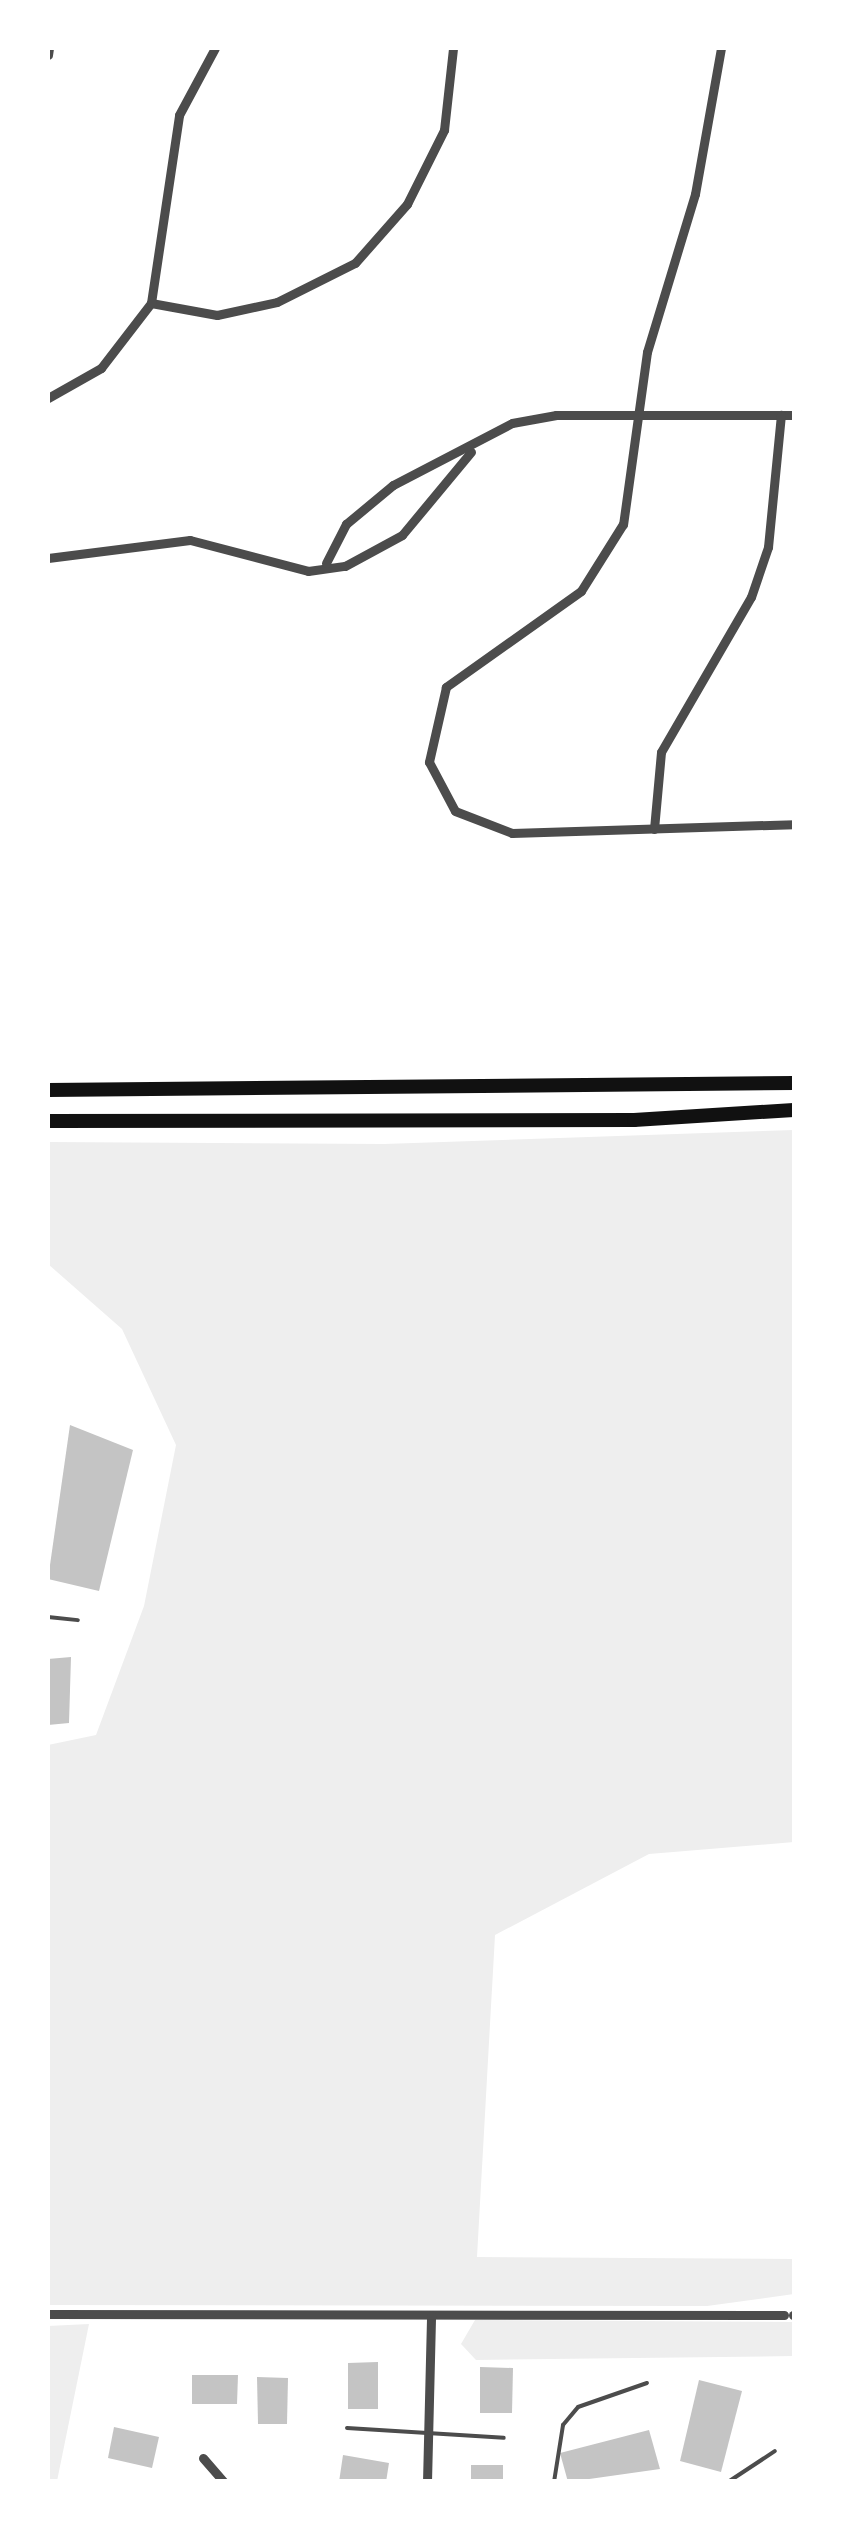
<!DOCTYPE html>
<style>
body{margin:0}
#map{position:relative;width:842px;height:2529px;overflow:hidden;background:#fff;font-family:"Times New Roman",serif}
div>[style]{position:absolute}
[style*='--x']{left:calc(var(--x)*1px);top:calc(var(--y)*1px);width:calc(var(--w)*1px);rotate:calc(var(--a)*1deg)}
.green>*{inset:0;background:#eee}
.building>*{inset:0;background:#c4c4c4}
.service>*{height:4px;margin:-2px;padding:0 2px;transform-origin:2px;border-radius:2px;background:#4c4c4c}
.minor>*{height:9px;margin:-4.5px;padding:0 4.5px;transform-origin:4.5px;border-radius:4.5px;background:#4c4c4c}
.primary>*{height:14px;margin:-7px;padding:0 7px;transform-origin:7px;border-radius:7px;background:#111}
span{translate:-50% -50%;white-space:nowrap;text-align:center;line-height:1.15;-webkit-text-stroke:10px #fff;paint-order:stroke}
.frame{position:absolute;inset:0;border:50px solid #fff;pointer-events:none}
</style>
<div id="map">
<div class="green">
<i style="clip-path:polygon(794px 1130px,794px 1842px,649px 1854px,495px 1935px,477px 2257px,794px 2259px,794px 2294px,707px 2306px,48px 2305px,48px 1745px,96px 1735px,144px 1606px,176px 1445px,122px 1329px,48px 1264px,48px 1142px,384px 1144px)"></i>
<i style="clip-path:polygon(475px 2320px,794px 2322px,794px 2356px,476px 2360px,461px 2344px)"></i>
<i style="clip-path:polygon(89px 2324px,57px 2481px,48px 2481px,48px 2326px)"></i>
</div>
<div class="building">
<i style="clip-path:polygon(70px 1425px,133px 1450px,99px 1591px,48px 1579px)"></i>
<i style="clip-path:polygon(71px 1657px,69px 1723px,48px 1725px,48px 1659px)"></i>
<i style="clip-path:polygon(378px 2362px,378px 2409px,348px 2409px,348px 2363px)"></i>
<i style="clip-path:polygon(480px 2367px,513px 2368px,512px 2413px,480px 2413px)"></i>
<i style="clip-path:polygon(192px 2375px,238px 2375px,237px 2404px,192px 2404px)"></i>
<i style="clip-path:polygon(257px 2377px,288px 2378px,287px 2424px,258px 2424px)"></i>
<i style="clip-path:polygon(699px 2380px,742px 2391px,721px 2472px,680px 2461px)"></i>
<i style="clip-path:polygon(114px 2427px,159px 2437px,152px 2468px,108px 2458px)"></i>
<i style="clip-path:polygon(649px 2430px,660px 2469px,568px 2482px,560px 2453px)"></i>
<i style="clip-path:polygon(343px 2455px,389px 2463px,386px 2482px,339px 2482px)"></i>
<i style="clip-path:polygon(471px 2465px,503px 2465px,503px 2482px,471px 2482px)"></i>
</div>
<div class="service">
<i style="--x:48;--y:1343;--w:89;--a:90"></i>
<i style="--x:48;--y:1617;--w:30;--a:6"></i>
<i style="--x:347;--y:2428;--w:157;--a:3.6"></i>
<i style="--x:554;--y:2482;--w:58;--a:-81"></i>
<i style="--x:563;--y:2425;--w:23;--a:-50"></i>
<i style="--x:578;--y:2407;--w:73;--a:-19.2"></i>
<i style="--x:728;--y:2482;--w:56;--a:-33.4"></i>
</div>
<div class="minor">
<i style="--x:721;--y:48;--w:148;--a:100.1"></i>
<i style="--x:695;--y:194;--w:165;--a:106.9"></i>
<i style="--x:647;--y:352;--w:174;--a:97.9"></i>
<i style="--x:623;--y:524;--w:79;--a:122.1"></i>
<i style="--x:581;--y:591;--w:166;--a:144.6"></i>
<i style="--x:446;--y:687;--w:77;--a:102.8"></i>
<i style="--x:429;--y:762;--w:55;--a:62"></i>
<i style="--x:455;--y:811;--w:61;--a:21.1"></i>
<i style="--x:512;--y:833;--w:282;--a:-1.8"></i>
<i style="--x:48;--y:55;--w:7;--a:-82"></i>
<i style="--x:151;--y:303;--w:67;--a:10.3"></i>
<i style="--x:217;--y:315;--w:61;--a:-12.2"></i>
<i style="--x:277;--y:302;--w:87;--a:-26.6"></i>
<i style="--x:355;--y:263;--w:79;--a:-48.6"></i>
<i style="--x:407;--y:204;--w:83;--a:-63.4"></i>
<i style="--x:444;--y:130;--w:82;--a:-83.7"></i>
<i style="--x:48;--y:398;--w:61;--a:-29.5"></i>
<i style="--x:101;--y:368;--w:82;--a:-52.4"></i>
<i style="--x:151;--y:303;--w:190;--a:-81.5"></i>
<i style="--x:179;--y:115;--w:76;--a:-61.8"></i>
<i style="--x:48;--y:558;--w:143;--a:-7.2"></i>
<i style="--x:190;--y:540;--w:122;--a:14.7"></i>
<i style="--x:308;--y:571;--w:37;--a:-8"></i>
<i style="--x:345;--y:566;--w:65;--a:-28.5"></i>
<i style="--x:402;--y:535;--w:108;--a:-50.3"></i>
<i style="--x:326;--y:563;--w:44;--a:-62.9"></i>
<i style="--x:346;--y:524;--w:61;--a:-39.7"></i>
<i style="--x:393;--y:485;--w:134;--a:-27.5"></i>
<i style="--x:512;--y:423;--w:45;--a:-10.3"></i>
<i style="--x:556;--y:415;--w:238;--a:0"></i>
<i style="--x:654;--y:829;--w:77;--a:-84.8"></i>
<i style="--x:661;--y:752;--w:179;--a:-59.9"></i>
<i style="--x:751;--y:597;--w:53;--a:-71.2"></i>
<i style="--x:768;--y:547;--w:133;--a:-84.4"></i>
<i style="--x:48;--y:2314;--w:736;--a:0.08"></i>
<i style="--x:793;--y:2315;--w:1;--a:0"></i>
<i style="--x:203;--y:2458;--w:32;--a:49"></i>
<i style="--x:427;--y:2482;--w:167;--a:-88.6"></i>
</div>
<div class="primary">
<i style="--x:48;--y:1090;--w:746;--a:-0.54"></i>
<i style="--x:48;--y:1121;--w:586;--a:-0.1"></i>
<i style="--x:634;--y:1120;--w:160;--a:-3.6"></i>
</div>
<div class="frame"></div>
</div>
